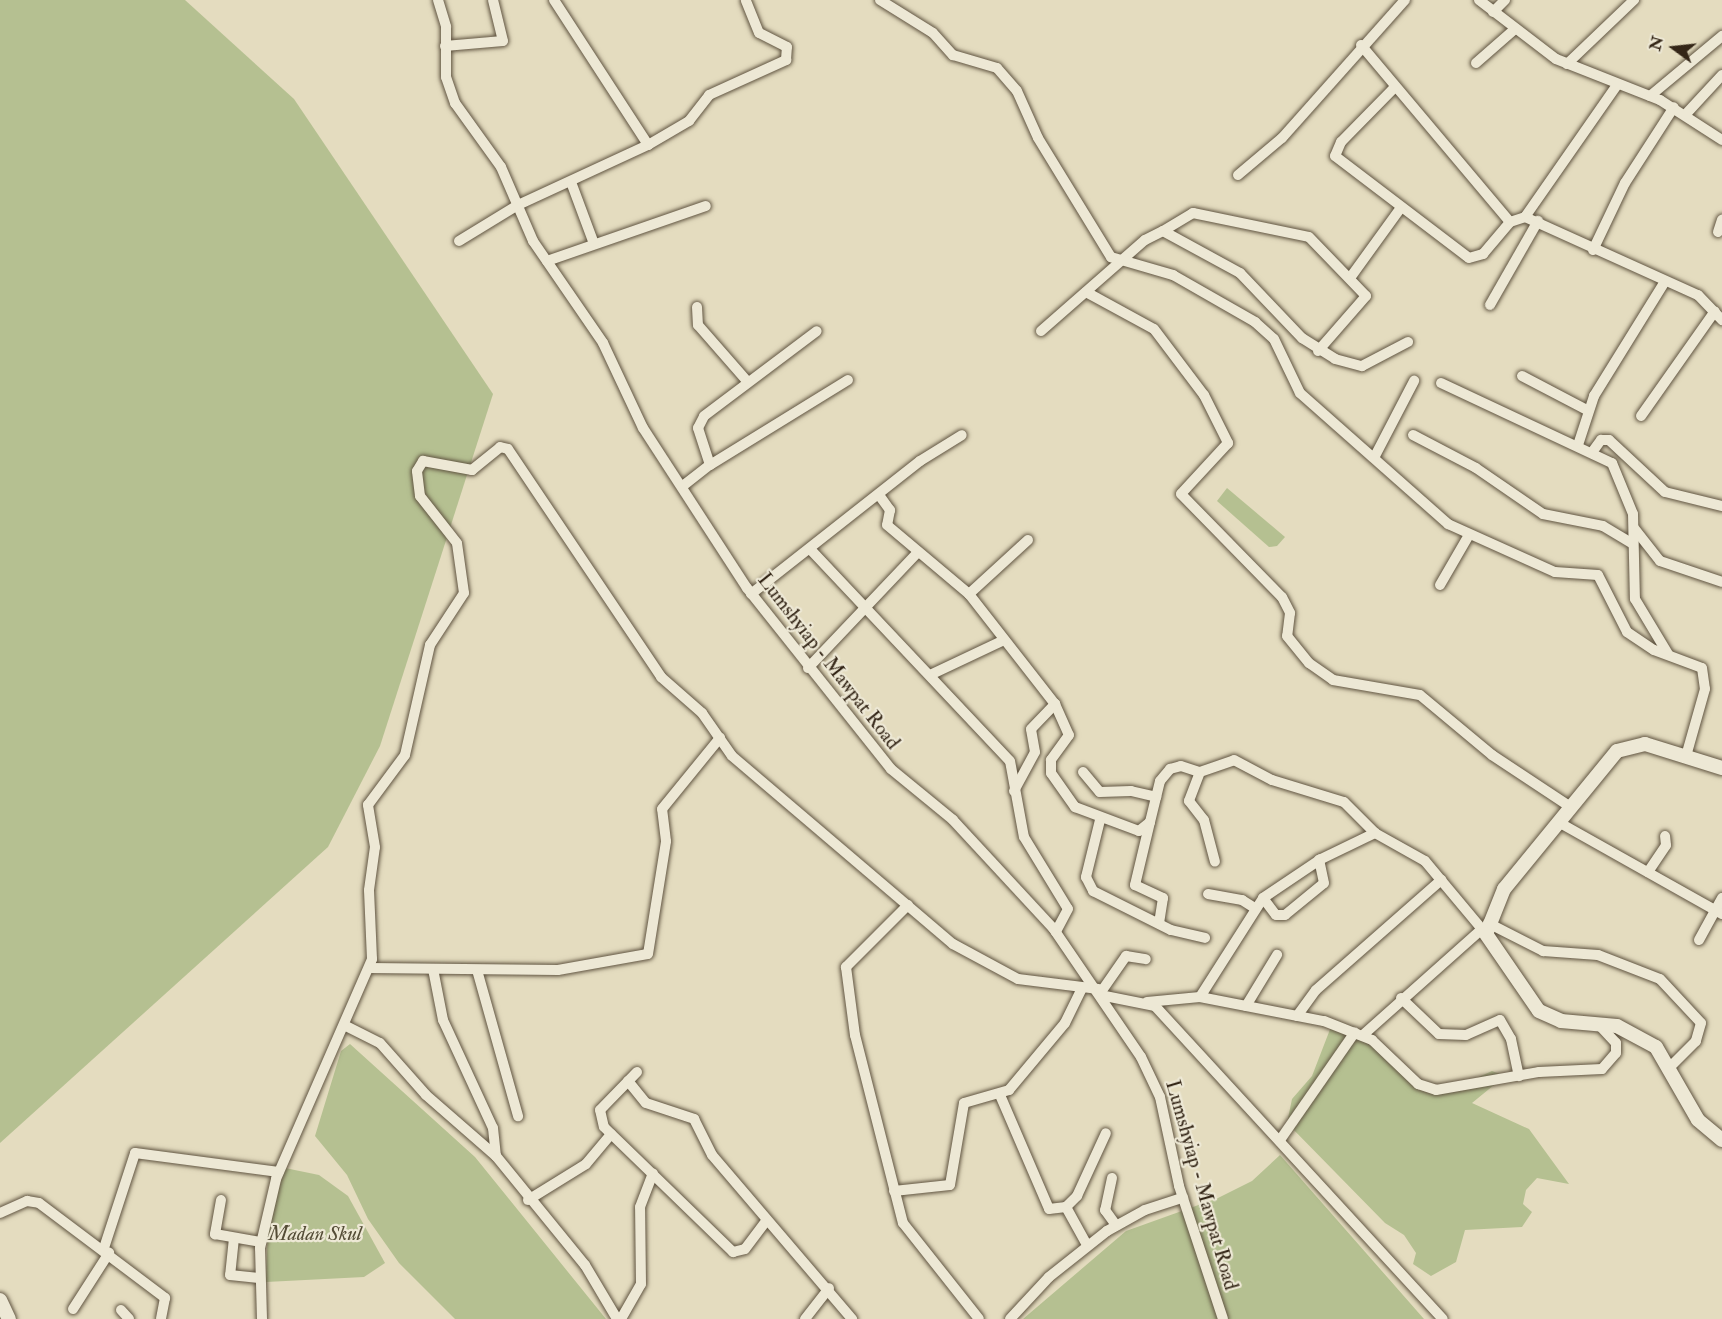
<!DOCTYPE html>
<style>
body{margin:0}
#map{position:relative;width:1722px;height:1319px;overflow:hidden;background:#e4dcbf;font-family:"IM FELL Double Pica",serif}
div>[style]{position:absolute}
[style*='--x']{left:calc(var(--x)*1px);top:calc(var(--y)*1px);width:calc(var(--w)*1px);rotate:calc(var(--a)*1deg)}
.green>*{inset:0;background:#b5c091}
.roads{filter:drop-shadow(0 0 2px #605441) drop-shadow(0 0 2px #605441)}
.minor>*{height:10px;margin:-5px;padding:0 5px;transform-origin:5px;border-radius:5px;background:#ede8d5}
.tertiary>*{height:14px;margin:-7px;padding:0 7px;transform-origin:7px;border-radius:7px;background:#ede8d5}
span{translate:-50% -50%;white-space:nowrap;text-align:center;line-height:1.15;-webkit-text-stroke:4.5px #ede8d5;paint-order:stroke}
.street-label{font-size:20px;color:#342617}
.park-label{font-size:20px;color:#544c36;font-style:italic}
.north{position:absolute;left:1644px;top:18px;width:60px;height:60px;-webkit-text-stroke:4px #ede8d5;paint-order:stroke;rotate:285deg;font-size:16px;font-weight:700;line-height:24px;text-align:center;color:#342617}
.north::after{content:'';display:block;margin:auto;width:21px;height:27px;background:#342617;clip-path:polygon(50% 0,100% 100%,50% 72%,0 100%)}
</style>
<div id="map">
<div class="green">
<i style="clip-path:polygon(0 0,185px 0,294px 99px,493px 394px,380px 746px,328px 847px,0 1143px)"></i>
<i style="clip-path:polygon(1227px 488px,1285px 537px,1277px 546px,1269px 547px,1217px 501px)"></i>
<i style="clip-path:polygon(1334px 1019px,1418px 1080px,1441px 1086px,1461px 1085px,1492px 1071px,1505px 1076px,1472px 1103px,1529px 1129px,1569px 1184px,1537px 1178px,1526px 1190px,1523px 1204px,1532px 1212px,1522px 1227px,1465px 1230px,1456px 1262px,1431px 1276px,1413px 1264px,1416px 1253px,1404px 1235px,1385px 1223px,1287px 1123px,1292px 1099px,1312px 1076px)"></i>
<i style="clip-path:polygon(350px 1044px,475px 1157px,606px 1319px,455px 1319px,399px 1263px,368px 1219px,347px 1175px,315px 1136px,341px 1051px)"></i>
<i style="clip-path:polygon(1280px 1155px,1424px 1319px,1023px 1319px,1126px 1231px,1218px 1198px,1252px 1181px)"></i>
<i style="clip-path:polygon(285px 1168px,319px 1175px,348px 1196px,385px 1263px,364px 1277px,266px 1282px,268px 1226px)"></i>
</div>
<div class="roads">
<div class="minor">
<i style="--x:438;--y:0;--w:28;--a:73"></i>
<i style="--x:446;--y:27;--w:50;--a:90"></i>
<i style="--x:446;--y:77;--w:28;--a:71"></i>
<i style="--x:455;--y:103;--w:79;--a:54.3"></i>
<i style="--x:501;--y:167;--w:81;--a:66.6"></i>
<i style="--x:533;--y:241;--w:124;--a:55.5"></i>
<i style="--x:603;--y:343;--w:94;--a:64.8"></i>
<i style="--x:643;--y:428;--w:191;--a:57"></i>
<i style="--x:747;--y:588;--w:231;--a:51.5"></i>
<i style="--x:891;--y:769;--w:80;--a:39.4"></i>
<i style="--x:953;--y:820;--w:147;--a:47.2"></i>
<i style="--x:1053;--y:928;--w:156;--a:55.7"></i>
<i style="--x:1141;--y:1057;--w:44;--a:64.6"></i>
<i style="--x:1160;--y:1097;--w:91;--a:77.9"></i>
<i style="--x:1179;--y:1186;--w:140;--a:71.7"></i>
<i style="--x:554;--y:0;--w:173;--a:57"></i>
<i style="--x:880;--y:0;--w:62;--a:31.9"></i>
<i style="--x:933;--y:33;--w:30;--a:48"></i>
<i style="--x:953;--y:55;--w:46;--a:16.5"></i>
<i style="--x:997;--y:68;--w:30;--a:49"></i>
<i style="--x:1017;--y:91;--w:51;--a:65.9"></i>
<i style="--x:1038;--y:138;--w:140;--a:58.5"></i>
<i style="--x:1111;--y:257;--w:65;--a:16.2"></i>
<i style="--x:1173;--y:275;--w:95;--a:29.8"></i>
<i style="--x:1255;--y:322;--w:25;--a:42"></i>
<i style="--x:1274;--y:339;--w:60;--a:64.3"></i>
<i style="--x:1300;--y:393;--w:198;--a:41.5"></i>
<i style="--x:1448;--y:524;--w:117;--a:24.2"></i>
<i style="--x:1555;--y:572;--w:43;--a:4"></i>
<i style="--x:1598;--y:575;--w:64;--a:63"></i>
<i style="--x:1627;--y:632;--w:32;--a:34"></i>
<i style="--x:1654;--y:650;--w:51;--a:20.6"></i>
<i style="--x:1702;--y:668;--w:21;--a:82"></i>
<i style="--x:1705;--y:689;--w:70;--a:105.8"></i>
<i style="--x:1479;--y:0;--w:97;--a:37.5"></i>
<i style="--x:1556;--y:59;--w:112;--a:21.5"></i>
<i style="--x:1660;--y:100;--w:74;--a:32.8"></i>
<i style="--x:1493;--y:12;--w:17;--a:-45"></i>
<i style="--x:1361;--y:45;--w:231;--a:49.9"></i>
<i style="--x:445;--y:46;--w:58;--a:-4.9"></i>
<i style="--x:503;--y:41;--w:42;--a:-103.7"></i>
<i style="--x:1476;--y:63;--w:52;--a:-41.1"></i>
<i style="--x:1567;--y:64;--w:93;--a:-43.7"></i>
<i style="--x:1395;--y:87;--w:77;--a:134.5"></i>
<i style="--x:1341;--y:142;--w:15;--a:113"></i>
<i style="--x:1335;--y:156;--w:168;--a:37.3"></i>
<i style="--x:1469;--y:258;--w:15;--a:-16"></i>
<i style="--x:1483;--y:254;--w:42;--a:-49.8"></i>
<i style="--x:1510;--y:222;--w:16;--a:-18"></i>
<i style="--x:1525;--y:217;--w:190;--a:24.3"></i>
<i style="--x:1698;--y:295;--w:35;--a:46"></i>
<i style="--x:1650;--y:96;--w:94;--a:-39.8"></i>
<i style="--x:1686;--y:114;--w:53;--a:-47.3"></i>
<i style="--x:1238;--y:175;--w:57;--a:-40.1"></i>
<i style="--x:1282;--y:138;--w:185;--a:-48.3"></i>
<i style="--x:571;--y:182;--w:63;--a:69.6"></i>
<i style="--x:1525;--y:217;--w:161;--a:-55.1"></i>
<i style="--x:1163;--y:231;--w:35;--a:-31"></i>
<i style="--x:1193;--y:213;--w:118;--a:11.7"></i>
<i style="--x:1309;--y:237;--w:82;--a:46"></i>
<i style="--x:1366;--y:296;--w:73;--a:131.1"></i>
<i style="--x:1718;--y:232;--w:13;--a:-72"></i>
<i style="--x:459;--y:241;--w:69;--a:-31.4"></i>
<i style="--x:518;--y:205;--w:143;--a:-24.8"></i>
<i style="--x:648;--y:145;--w:48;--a:-30.3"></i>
<i style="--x:689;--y:121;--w:33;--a:-52"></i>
<i style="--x:709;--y:95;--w:85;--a:-24.4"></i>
<i style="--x:786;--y:60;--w:13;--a:-86"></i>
<i style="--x:787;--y:47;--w:31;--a:-153"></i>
<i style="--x:759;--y:33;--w:35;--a:-112"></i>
<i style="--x:1593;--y:250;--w:74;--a:-64.5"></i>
<i style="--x:1625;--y:183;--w:90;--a:-57.2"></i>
<i style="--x:547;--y:261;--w:168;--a:-19.1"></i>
<i style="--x:1350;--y:278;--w:85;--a:-54.1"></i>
<i style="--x:1086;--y:292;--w:77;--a:28.6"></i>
<i style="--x:1154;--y:329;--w:83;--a:52.9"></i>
<i style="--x:1204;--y:395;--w:54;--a:63.4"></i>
<i style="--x:1228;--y:443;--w:69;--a:132.7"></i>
<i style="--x:1181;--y:494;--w:144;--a:45.6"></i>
<i style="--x:1282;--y:597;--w:18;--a:63"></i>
<i style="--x:1290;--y:613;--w:23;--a:97"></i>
<i style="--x:1287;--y:636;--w:35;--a:51"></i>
<i style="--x:1309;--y:663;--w:29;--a:35"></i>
<i style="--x:1333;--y:680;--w:88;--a:9.8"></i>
<i style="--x:1420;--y:695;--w:94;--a:39.8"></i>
<i style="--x:1492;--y:755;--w:96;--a:33.5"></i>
<i style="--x:1490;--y:305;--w:97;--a:-60.3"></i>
<i style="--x:697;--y:307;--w:18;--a:87"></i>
<i style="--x:698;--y:325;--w:74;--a:48.8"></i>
<i style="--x:1041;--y:331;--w:138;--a:-41.2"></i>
<i style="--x:1145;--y:240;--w:20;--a:-27"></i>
<i style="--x:1163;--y:231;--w:88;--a:28.6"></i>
<i style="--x:1240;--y:273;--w:90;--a:46.4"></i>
<i style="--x:1302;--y:338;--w:39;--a:32"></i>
<i style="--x:1335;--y:359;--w:28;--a:15"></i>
<i style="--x:1362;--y:366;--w:52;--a:-27.6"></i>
<i style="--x:1522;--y:376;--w:73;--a:27.6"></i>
<i style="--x:1441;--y:383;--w:189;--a:25.1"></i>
<i style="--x:1612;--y:463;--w:55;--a:67.6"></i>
<i style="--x:1633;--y:514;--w:85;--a:88.7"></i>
<i style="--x:1635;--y:599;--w:64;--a:59"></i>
<i style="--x:1641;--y:416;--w:128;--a:-54.8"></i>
<i style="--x:1413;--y:435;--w:71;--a:27.6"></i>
<i style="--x:1476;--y:468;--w:81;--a:34.5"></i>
<i style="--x:1543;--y:514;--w:61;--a:11.3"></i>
<i style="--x:1603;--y:526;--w:35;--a:31"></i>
<i style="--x:1578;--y:445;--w:52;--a:-71.9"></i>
<i style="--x:1594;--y:396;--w:133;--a:-58.2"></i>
<i style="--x:1593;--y:451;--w:14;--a:-54"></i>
<i style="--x:1601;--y:440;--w:8;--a:0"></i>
<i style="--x:1609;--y:440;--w:76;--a:42.9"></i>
<i style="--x:1665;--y:492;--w:59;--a:13.8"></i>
<i style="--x:1375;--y:456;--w:85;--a:-62.5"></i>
<i style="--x:710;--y:465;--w:162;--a:-31.6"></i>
<i style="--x:684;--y:485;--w:33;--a:-38"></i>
<i style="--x:710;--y:465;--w:39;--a:-108"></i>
<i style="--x:698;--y:428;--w:13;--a:-63"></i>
<i style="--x:704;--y:416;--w:141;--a:-37"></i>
<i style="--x:879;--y:495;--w:19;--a:54"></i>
<i style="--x:890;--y:510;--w:15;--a:101"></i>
<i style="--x:887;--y:525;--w:107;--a:40.1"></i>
<i style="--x:969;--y:594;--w:140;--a:52"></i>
<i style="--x:1055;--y:704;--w:34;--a:66"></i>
<i style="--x:1069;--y:735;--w:31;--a:126"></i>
<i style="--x:1051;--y:760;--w:13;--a:90"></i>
<i style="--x:1051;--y:773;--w:42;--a:54.8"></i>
<i style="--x:1075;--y:807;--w:68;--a:20.6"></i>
<i style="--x:1139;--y:831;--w:14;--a:-39"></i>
<i style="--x:1150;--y:822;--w:42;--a:-76.3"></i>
<i style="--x:1160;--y:781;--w:16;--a:-50"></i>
<i style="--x:1170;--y:769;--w:11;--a:-15"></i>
<i style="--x:1181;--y:766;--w:20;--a:18"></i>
<i style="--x:1200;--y:772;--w:36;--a:-19"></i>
<i style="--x:1234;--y:760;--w:43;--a:27.8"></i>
<i style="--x:1272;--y:780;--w:75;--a:17"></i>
<i style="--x:1344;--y:802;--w:44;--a:45"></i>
<i style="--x:1375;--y:833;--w:57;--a:29.2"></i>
<i style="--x:1425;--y:861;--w:95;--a:50.1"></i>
<i style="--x:1634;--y:528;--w:42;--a:51.8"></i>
<i style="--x:1660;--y:561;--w:65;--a:18.7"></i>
<i style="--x:810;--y:549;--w:291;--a:46.7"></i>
<i style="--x:1010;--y:761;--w:77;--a:79.6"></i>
<i style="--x:1024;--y:837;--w:84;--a:58.6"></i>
<i style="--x:1068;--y:909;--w:26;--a:118"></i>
<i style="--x:1440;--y:585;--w:58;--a:-59.9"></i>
<i style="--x:751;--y:594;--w:215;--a:-38.2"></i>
<i style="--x:920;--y:461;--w:49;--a:-31.8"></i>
<i style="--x:969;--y:594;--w:80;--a:-42.5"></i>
<i style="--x:808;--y:668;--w:158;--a:-46.5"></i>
<i style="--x:930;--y:675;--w:82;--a:-25.3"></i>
<i style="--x:1083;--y:772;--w:26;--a:50"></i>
<i style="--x:1100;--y:792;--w:31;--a:-2"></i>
<i style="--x:1131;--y:791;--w:26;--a:13"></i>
<i style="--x:1200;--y:772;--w:31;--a:111"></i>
<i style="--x:1189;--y:801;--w:24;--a:52"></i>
<i style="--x:1204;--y:820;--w:43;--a:75.3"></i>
<i style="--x:1014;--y:791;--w:44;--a:-61.7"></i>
<i style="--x:1035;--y:752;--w:23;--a:-100"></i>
<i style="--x:1031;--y:729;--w:35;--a:-46"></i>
<i style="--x:1100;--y:820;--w:59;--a:103.8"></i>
<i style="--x:1086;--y:877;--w:16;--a:63"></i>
<i style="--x:1093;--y:891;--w:87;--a:26.6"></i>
<i style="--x:1171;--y:930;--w:35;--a:13"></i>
<i style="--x:1150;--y:822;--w:65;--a:103.4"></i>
<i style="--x:1135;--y:885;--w:31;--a:25"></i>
<i style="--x:1163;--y:898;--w:26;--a:99"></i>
<i style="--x:1560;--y:823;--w:186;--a:29.3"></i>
<i style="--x:1648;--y:872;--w:32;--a:-56"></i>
<i style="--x:1666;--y:845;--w:9;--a:-96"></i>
<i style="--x:1208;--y:894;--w:35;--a:10"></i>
<i style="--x:1242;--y:900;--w:13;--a:32"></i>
<i style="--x:1263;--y:898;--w:21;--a:53"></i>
<i style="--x:1276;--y:915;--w:9;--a:0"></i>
<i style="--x:1285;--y:915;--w:50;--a:-39.4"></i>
<i style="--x:1324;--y:883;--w:24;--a:-102"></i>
<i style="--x:908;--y:905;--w:88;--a:135"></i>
<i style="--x:846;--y:967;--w:69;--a:82.5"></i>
<i style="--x:855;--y:1035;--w:194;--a:75.7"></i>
<i style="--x:903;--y:1223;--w:122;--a:51.6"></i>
<i style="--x:1488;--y:923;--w:62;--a:27"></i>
<i style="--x:1543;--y:951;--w:55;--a:4.2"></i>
<i style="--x:1598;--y:955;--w:66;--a:21.2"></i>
<i style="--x:1660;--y:979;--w:60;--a:47"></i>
<i style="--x:1701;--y:1023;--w:19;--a:106"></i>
<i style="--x:1696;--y:1041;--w:35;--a:135"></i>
<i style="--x:1699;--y:940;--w:48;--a:-61.3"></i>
<i style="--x:369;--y:968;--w:189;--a:0.6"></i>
<i style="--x:558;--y:970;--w:91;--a:-10.1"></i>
<i style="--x:648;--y:954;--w:114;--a:-80.9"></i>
<i style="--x:666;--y:841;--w:32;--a:-97"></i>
<i style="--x:662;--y:809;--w:92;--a:-50.8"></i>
<i style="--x:433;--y:969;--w:52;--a:78.9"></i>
<i style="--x:443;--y:1020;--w:119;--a:65.2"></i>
<i style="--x:493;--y:1128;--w:28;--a:84"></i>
<i style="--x:477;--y:970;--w:152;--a:74.3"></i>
<i style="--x:1101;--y:992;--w:44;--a:-55.2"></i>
<i style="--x:1126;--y:956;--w:20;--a:9"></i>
<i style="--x:1105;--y:996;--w:51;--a:11.3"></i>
<i style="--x:1155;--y:1006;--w:425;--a:47.4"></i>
<i style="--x:1200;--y:997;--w:117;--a:-57.5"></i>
<i style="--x:1263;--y:898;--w:70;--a:-33.9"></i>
<i style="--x:1321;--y:859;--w:60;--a:-25.7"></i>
<i style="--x:1401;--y:998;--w:52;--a:43.5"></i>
<i style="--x:1439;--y:1034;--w:27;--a:2"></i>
<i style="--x:1466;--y:1035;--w:37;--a:-24"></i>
<i style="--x:1500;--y:1020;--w:22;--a:60"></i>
<i style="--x:1511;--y:1039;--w:38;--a:78"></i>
<i style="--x:1147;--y:1002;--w:53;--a:-5.4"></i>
<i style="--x:1200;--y:997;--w:126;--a:11"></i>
<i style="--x:1324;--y:1021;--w:52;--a:21.6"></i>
<i style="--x:1372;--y:1040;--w:64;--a:43.7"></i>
<i style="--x:1418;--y:1084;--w:19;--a:18"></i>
<i style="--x:1436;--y:1090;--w:105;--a:-9.9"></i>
<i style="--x:1539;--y:1072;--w:63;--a:-2.7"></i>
<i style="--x:1602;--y:1069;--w:21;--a:-49"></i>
<i style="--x:1616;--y:1053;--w:10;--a:-90"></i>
<i style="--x:1616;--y:1043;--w:25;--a:-133"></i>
<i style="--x:1246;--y:1006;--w:60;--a:-58.7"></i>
<i style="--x:1297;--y:1016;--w:32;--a:-54"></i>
<i style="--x:1316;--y:990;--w:167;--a:-41.3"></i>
<i style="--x:344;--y:1025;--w:40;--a:26.6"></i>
<i style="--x:380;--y:1043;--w:69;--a:48.5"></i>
<i style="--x:426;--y:1095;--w:93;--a:41.1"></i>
<i style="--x:496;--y:1156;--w:141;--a:50.8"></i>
<i style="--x:585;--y:1265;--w:63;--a:59.3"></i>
<i style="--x:1363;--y:1035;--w:159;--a:-41.7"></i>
<i style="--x:637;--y:1072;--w:53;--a:134.2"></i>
<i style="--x:600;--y:1110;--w:17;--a:77"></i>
<i style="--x:604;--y:1127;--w:180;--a:44.1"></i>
<i style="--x:733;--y:1252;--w:12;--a:-14"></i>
<i style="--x:745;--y:1249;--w:36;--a:-53"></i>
<i style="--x:628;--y:1081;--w:28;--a:51"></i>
<i style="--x:646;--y:1103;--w:51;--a:18.4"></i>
<i style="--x:694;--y:1119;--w:40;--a:63.4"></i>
<i style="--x:712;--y:1155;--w:216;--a:49.5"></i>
<i style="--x:1000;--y:1095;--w:124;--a:66.7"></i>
<i style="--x:1049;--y:1209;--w:17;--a:-7"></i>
<i style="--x:1066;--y:1207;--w:16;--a:-45"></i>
<i style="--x:1077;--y:1196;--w:69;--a:-65.3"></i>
<i style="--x:1280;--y:1140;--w:131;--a:-55.2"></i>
<i style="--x:1112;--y:1178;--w:33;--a:102"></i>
<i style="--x:1105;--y:1210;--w:19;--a:54"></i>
<i style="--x:894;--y:1191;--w:56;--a:-6.1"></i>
<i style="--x:950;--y:1185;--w:83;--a:-80.3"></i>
<i style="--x:964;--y:1103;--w:47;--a:-16.1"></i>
<i style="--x:1009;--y:1090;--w:87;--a:-50.1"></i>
<i style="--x:1065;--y:1023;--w:39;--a:-64"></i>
<i style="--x:221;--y:1200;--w:35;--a:100"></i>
<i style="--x:215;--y:1234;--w:47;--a:9.9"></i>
<i style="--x:528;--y:1200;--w:68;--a:-31.8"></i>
<i style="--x:586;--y:1164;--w:39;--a:-50"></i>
<i style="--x:1066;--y:1207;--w:43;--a:61.1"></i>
<i style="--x:0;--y:1213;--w:30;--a:-24"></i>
<i style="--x:27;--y:1201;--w:12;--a:9"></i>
<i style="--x:39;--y:1203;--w:158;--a:37"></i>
<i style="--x:165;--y:1298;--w:21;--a:101"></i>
<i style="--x:234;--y:1238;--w:37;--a:96"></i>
<i style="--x:230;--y:1275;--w:29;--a:6"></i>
<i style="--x:104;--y:1248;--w:100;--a:-71.9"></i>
<i style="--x:135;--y:1153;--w:145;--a:7.5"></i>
<i style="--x:73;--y:1309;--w:67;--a:-57.3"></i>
<i style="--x:121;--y:1310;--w:12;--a:48"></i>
<i style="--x:262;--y:1319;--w:71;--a:-91.6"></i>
<i style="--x:260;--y:1248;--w:71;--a:-76.9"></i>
<i style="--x:276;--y:1179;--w:240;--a:-66.4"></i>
<i style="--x:372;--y:959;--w:69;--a:-92.5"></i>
<i style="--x:369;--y:890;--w:43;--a:-82.1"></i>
<i style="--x:375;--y:847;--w:43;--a:-99.5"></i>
<i style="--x:368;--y:805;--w:62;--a:-53.5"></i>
<i style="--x:405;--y:755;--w:113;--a:-77.2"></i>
<i style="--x:430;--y:645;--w:62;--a:-56.8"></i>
<i style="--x:464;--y:593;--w:50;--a:-98"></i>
<i style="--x:457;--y:543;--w:60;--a:-128.2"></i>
<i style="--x:420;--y:496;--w:25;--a:-97"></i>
<i style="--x:417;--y:471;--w:12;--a:-59"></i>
<i style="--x:423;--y:461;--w:50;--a:10.4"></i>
<i style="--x:472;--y:470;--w:36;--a:-39"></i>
<i style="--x:500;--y:447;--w:8;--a:14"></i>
<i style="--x:508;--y:449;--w:275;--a:56.1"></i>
<i style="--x:661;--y:677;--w:55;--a:41.3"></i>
<i style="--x:702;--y:713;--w:52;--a:55.1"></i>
<i style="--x:732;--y:756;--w:290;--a:40.4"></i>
<i style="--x:953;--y:944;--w:74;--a:28.3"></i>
<i style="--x:1018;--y:979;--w:81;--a:7.1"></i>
<i style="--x:621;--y:1319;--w:40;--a:-60.3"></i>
<i style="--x:641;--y:1284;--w:77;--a:-90.7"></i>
<i style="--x:640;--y:1207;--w:36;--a:-69"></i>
<i style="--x:805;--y:1319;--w:39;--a:-52"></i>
<i style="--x:1010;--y:1319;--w:57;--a:-47.1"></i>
<i style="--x:1049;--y:1277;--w:74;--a:-38.4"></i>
<i style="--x:1107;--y:1231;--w:43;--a:-28.9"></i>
<i style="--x:1145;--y:1210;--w:40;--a:-18"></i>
</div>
<div class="tertiary">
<i style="--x:1722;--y:768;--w:81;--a:-162.7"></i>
<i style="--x:1645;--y:744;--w:29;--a:166"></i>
<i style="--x:1617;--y:751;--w:178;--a:129.3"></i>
<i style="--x:1504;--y:889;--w:48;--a:111.8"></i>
<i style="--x:1486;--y:934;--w:93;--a:55.5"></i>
<i style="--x:1539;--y:1011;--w:24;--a:24"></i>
<i style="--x:1561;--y:1021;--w:56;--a:5.1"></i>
<i style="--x:1617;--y:1026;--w:44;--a:28.3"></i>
<i style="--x:1656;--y:1047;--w:84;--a:60.1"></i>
<i style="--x:1698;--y:1120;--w:31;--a:40"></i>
<i style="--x:0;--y:1300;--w:21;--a:65"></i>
</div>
</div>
<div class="street-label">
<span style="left:829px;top:661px;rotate:52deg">Lumshyiap - Mawpat Road</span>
<span style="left:1202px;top:1185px;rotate:74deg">Lumshyiap - Mawpat Road</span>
</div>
<div class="park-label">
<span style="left:315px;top:1233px">Madan Skul</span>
</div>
<div class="north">N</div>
</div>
